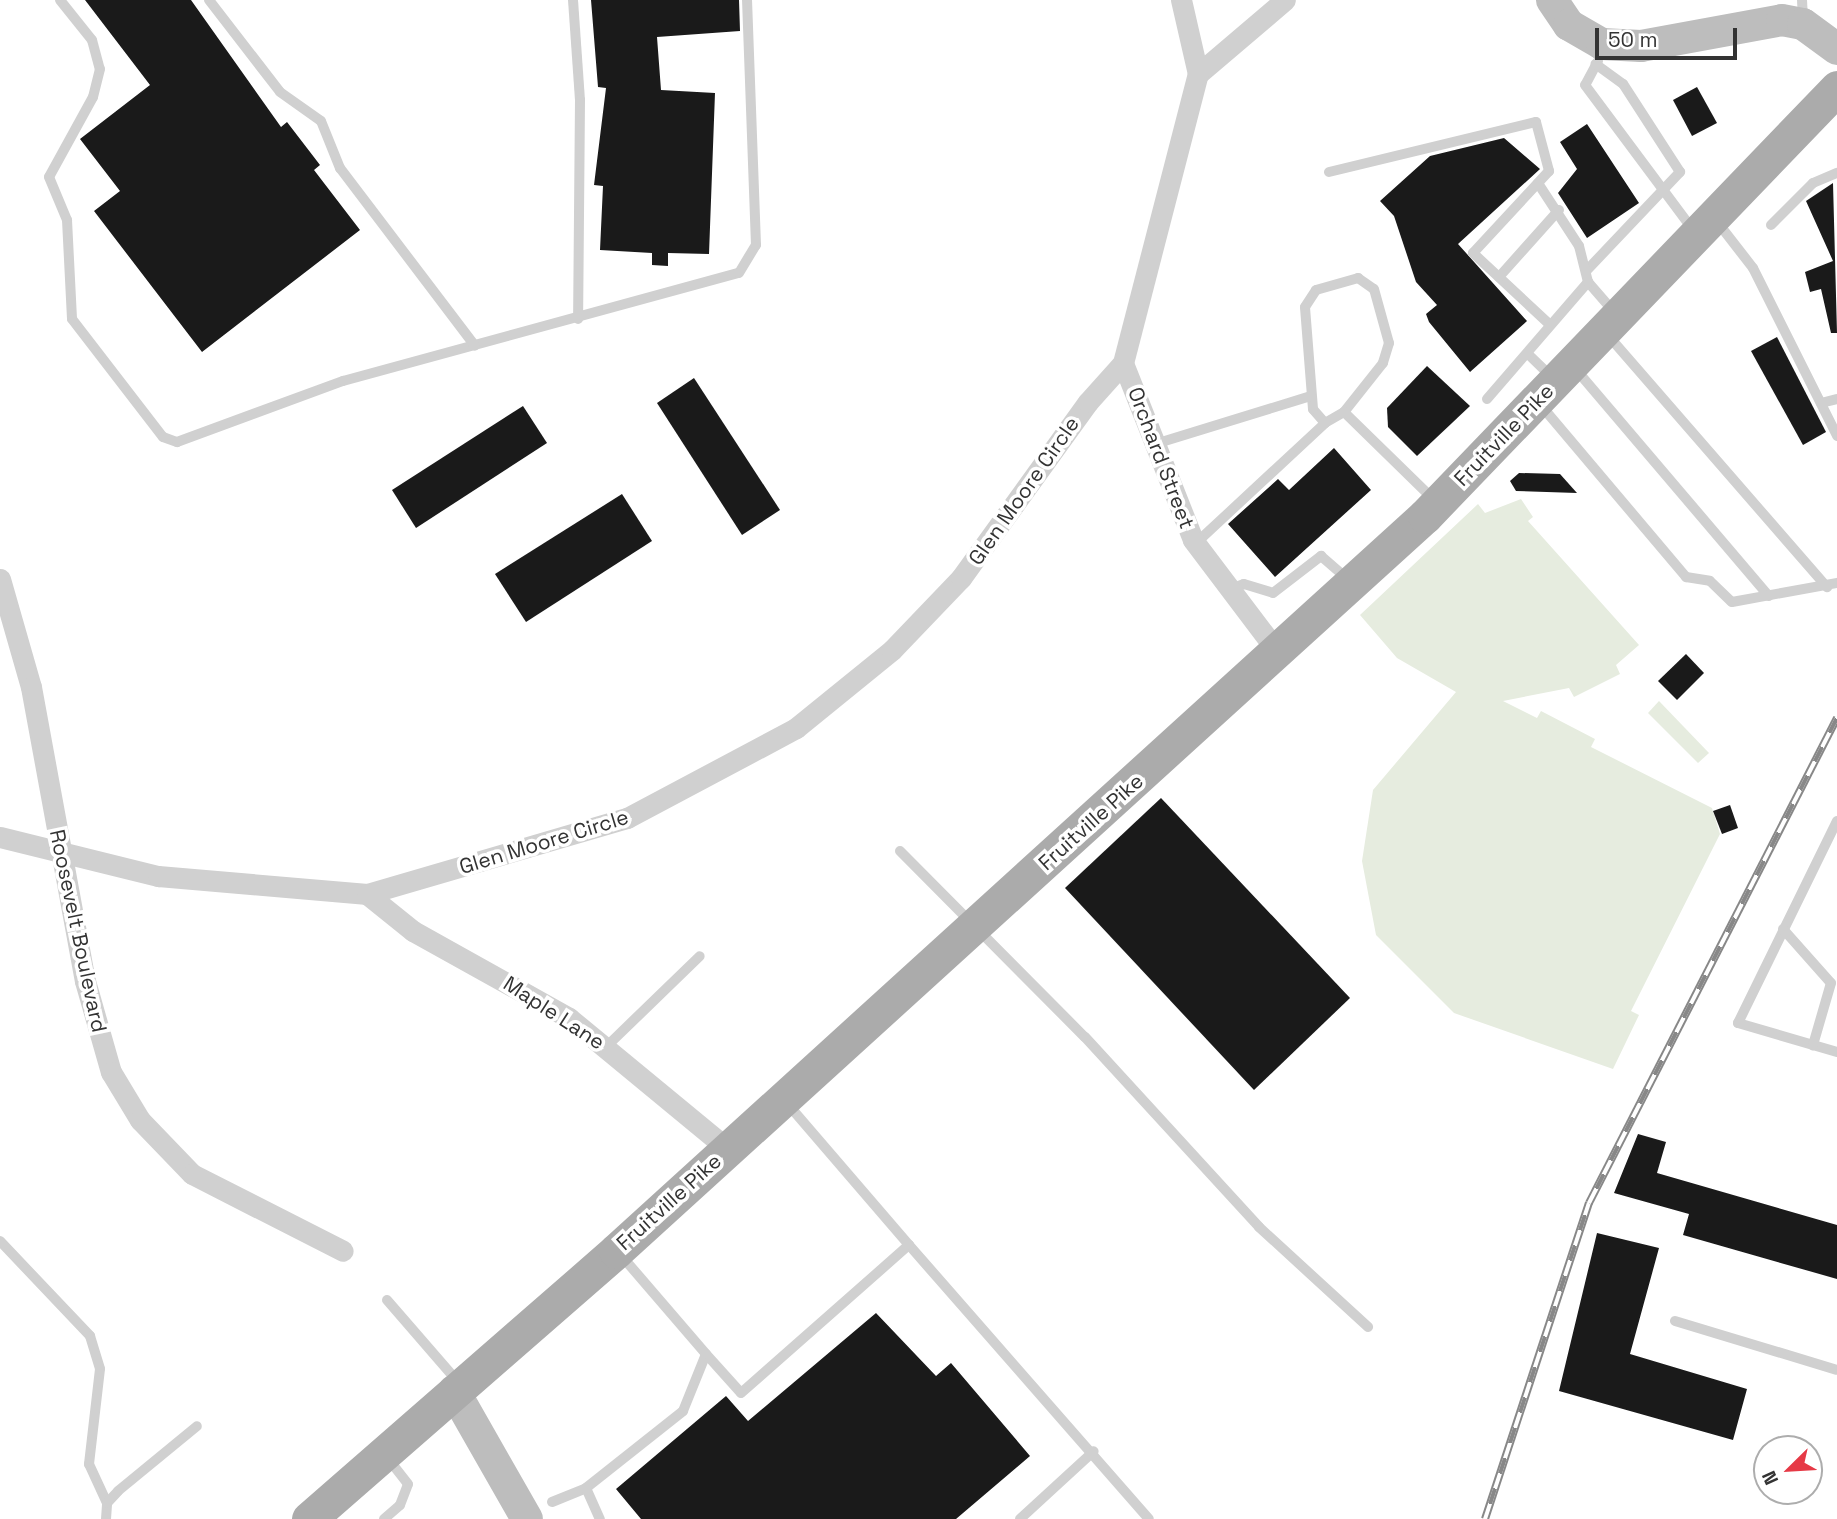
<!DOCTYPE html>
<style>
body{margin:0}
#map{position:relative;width:1837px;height:1519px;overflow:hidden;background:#fff;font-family:"Space Grotesk",sans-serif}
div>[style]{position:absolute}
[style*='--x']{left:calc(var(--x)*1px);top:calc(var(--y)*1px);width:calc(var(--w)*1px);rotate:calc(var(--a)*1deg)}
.green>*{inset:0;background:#e6ecdf}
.building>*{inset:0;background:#1a1a1a}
.lane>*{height:10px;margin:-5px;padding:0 5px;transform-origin:5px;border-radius:5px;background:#d0d0d0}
.street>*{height:21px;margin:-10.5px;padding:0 10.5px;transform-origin:10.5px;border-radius:10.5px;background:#d0d0d0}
.secondary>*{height:32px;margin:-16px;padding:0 16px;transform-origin:16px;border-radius:16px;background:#bdbdbd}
.primary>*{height:35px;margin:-17.5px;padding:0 17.5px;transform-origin:17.5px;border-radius:17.5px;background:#ababab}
.rail>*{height:8px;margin-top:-4px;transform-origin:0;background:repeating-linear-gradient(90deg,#fff 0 16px,#888 0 32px);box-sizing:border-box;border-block:2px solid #888}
span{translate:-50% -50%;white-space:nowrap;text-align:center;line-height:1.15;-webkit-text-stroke:7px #fff;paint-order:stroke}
.street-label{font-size:21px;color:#333}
.north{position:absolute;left:1753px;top:1435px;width:70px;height:70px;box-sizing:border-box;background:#fff;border:2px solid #adadad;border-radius:50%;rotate:246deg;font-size:19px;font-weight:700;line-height:28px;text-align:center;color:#333}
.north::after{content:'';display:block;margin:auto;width:24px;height:32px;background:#e63946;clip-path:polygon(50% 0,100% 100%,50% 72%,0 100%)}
.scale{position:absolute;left:1595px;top:28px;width:142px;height:32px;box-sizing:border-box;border:4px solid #333;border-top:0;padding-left:9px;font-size:21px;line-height:24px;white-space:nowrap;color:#333;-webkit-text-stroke:5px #fff;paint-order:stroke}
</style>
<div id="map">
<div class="green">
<i style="clip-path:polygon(1521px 499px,1533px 517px,1528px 521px,1639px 645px,1616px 665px,1620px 674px,1574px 697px,1569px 688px,1503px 701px,1537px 718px,1541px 711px,1595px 739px,1591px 747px,1712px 808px,1720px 834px,1631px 1011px,1639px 1015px,1613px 1069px,1454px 1013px,1376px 935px,1362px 861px,1373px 790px,1456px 692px,1397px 658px,1360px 615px,1478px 504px,1485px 513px)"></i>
<i style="clip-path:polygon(1659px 701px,1709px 753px,1698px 763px,1648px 713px)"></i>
</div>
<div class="building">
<i style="clip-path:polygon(85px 0,191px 0,281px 127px,287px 122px,320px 165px,314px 170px,360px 230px,202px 352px,94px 211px,120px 191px,80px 139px,150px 85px)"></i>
<i style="clip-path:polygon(591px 0,739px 0,740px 31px,657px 37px,661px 90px,715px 93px,709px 254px,668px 253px,668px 266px,652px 265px,652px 253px,600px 250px,603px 186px,594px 185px,606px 88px,598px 87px)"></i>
<i style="clip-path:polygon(1697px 87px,1717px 123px,1692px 136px,1673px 100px)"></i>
<i style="clip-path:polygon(1587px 124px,1639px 203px,1587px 238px,1558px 193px,1577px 169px,1560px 142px)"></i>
<i style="clip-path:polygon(1504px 138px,1540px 169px,1458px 244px,1527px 321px,1470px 372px,1429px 322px,1426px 314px,1437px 305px,1416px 282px,1394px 216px,1380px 201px,1430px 156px)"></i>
<i style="clip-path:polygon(1833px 183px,1837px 333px,1831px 333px,1821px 289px,1810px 292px,1805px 272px,1833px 261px,1806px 201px)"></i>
<i style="clip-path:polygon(1777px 337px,1826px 432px,1803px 445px,1751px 351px)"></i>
<i style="clip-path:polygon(1427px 366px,1470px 406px,1417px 456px,1388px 427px,1387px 408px)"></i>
<i style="clip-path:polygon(694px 378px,780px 510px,742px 535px,657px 403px)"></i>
<i style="clip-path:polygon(523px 406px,547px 443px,416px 528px,392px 490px)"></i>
<i style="clip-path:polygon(1334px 448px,1371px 490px,1275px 577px,1228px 524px,1278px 479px,1289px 490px)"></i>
<i style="clip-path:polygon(1519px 473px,1560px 474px,1577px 493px,1516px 491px,1510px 481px)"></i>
<i style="clip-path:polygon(622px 494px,652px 541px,526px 622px,495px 574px)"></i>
<i style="clip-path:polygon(1686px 654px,1704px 673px,1677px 700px,1658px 681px)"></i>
<i style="clip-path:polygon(1161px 798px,1350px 998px,1254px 1090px,1065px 888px)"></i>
<i style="clip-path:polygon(1730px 805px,1738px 828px,1722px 834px,1713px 811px)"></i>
<i style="clip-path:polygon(1638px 1134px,1666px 1142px,1657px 1173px,1837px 1225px,1837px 1279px,1683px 1235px,1689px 1214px,1614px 1193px)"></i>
<i style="clip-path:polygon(1597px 1233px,1659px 1248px,1630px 1354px,1747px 1389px,1733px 1440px,1559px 1391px)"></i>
<i style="clip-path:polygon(876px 1313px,936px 1376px,951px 1363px,1030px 1456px,956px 1519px,641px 1519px,616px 1489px,726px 1396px,748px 1421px)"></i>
</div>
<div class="lane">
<i style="--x:60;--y:0;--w:51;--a:51.3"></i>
<i style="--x:92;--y:40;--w:30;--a:75"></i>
<i style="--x:100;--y:69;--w:29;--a:104"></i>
<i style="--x:93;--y:97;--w:91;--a:118.8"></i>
<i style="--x:49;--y:177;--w:47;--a:67.3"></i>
<i style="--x:67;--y:220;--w:99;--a:87.1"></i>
<i style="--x:72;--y:319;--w:149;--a:52.4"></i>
<i style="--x:163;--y:437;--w:15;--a:20"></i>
<i style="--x:177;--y:442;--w:177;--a:-20.2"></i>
<i style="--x:343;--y:381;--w:410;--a:-15.3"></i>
<i style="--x:739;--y:273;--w:33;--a:-59"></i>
<i style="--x:756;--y:245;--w:245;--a:-92.1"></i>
<i style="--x:209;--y:0;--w:116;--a:52.3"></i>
<i style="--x:280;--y:92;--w:50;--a:35.3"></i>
<i style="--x:321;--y:121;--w:51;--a:68"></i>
<i style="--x:340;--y:168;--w:223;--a:52.8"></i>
<i style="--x:573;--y:0;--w:100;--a:86"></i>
<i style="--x:580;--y:100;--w:219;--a:90.5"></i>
<i style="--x:1802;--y:0;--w:21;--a:87"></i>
<i style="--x:1598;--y:61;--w:27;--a:118"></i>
<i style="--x:1585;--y:85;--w:181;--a:53.3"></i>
<i style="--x:1329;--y:172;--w:213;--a:-13.6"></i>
<i style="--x:1536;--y:122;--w:51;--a:75.1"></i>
<i style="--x:1549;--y:171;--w:112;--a:132.8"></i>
<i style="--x:1473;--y:253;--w:103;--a:43"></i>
<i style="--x:1715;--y:219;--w:62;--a:52.2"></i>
<i style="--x:1753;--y:268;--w:188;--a:63.4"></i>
<i style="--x:1771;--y:225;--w:59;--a:-45"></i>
<i style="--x:1813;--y:183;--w:26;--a:-23"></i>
<i style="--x:1588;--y:269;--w:134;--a:-46.5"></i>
<i style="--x:1680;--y:172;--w:105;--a:-122.9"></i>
<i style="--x:1623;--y:84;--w:34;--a:-144"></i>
<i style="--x:1499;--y:277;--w:90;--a:-48.2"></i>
<i style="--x:1588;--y:282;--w:40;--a:49"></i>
<i style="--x:1606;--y:333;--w:337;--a:49"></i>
<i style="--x:1530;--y:356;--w:30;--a:44"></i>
<i style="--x:1573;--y:366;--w:302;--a:49.6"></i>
<i style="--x:1487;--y:399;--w:155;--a:-49.2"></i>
<i style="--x:1588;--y:282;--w:37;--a:-104"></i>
<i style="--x:1579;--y:246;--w:75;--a:-123.1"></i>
<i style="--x:1539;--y:403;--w:228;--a:49.8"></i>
<i style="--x:1686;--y:577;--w:24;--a:9"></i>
<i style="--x:1710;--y:581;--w:30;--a:44"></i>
<i style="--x:1732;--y:602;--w:107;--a:-10.3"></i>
<i style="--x:1821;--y:403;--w:16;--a:-14"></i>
<i style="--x:1344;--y:412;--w:22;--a:150"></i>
<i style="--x:1325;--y:423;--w:18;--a:-131"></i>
<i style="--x:1313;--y:409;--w:102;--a:-94.5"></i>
<i style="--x:1305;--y:307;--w:20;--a:-57"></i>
<i style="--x:1316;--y:290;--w:44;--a:-15.9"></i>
<i style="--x:1358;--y:278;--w:19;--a:35"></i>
<i style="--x:1374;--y:289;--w:56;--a:74.5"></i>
<i style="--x:1389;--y:343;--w:21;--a:107"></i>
<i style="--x:1383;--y:363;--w:63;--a:128.5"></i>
<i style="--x:1344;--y:412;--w:124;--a:44.3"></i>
<i style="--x:1155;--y:444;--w:163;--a:-17.1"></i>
<i style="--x:1195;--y:544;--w:178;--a:-42.9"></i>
<i style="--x:1229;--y:590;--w:16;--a:-22"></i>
<i style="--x:1244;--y:584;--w:30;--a:17"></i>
<i style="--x:1273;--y:593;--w:61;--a:-37.6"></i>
<i style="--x:1321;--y:556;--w:37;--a:41"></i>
<i style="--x:1837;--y:821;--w:225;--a:116.1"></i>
<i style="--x:1738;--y:1023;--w:103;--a:16.3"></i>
<i style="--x:900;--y:851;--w:262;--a:45.2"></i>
<i style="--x:1085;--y:1037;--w:258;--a:47.5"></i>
<i style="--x:1259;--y:1227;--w:148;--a:42.5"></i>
<i style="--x:1783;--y:929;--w:72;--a:48.4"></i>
<i style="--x:1831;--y:983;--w:65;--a:106.2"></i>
<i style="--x:607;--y:1046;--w:129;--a:-44.1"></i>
<i style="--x:0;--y:1241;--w:131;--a:46.5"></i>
<i style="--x:90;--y:1336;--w:34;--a:73"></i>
<i style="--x:100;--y:1369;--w:96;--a:96.6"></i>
<i style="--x:89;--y:1464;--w:43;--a:65.2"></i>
<i style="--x:909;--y:1245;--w:364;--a:48.8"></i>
<i style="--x:387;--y:1300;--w:110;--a:49.1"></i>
<i style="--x:1675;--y:1321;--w:169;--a:16.8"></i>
<i style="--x:706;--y:1354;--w:52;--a:48.1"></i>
<i style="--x:741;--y:1393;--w:224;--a:-41.4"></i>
<i style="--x:909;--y:1245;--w:187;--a:-130.7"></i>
<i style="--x:586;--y:1488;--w:124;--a:-38.4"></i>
<i style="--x:683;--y:1411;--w:61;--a:-68"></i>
<i style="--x:706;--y:1354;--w:133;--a:-130.7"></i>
<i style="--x:552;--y:1502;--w:37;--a:-22"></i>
<i style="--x:586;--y:1488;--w:34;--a:66"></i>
<i style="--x:106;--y:1519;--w:16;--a:-86"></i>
<i style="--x:107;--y:1503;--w:16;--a:-47"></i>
<i style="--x:118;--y:1491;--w:102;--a:-39.4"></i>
<i style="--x:384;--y:1519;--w:21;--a:-41"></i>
<i style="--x:400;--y:1505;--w:22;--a:-69"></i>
<i style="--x:408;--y:1484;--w:34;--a:-128"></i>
<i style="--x:1020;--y:1519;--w:100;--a:-42.6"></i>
</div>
<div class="street">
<i style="--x:1198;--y:74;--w:114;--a:-40.4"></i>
<i style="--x:1123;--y:363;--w:190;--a:68.4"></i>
<i style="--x:1193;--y:540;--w:139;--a:52.9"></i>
<i style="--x:0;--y:579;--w:112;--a:74"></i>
<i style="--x:31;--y:687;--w:299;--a:79.6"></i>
<i style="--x:85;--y:981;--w:95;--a:74.1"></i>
<i style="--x:111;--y:1072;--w:56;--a:58.9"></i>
<i style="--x:140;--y:1120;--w:75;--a:46.1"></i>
<i style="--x:192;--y:1174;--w:169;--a:27"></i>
<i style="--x:0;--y:837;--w:163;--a:13.9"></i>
<i style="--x:158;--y:876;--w:210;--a:4.9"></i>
<i style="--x:367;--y:894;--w:271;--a:-16.3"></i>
<i style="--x:627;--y:818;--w:191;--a:-28"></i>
<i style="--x:796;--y:728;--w:124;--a:-39.1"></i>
<i style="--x:892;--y:650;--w:100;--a:-46.2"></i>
<i style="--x:961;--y:578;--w:217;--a:-54.2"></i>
<i style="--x:1088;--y:402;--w:52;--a:-48.1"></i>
<i style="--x:1123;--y:363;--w:299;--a:-75.5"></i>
<i style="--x:1198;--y:74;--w:76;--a:-102.9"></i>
<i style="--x:367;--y:894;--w:59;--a:38.8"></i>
<i style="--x:413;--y:931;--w:179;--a:29.1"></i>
<i style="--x:569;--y:1018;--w:206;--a:39.5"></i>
</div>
<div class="secondary">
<i style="--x:1552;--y:0;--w:30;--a:56"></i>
<i style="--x:1569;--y:25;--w:38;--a:30"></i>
<i style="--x:1602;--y:44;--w:39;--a:3"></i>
<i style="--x:1641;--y:46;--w:143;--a:-10.4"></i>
<i style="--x:1782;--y:20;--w:21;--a:11"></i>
<i style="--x:1803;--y:24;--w:42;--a:36.3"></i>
<i style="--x:454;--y:1391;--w:147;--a:60.3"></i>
</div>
<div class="primary">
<i style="--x:309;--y:1519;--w:408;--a:-41.1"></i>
<i style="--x:616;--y:1251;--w:1093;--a:-42.26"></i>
<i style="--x:1425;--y:516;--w:594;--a:-46.09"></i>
</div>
<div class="rail">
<i style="--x:1485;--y:1519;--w:333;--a:-71.8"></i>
<i style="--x:1589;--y:1203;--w:545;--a:-62.92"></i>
</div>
<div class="street-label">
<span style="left:1504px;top:435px;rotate:-46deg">Fruitville Pike</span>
<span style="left:1161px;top:458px;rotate:69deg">Orchard Street</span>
<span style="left:1024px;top:491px;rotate:-55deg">Glen Moore Circle</span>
<span style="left:1091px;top:822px;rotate:-42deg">Fruitville Pike</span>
<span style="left:544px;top:842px;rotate:-17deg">Glen Moore Circle</span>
<span style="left:78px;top:931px;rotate:78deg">Roosevelt Boulevard</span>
<span style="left:554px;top:1013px;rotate:33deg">Maple Lane</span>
<span style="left:669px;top:1202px;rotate:-42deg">Fruitville Pike</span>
</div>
<div class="north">N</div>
<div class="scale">50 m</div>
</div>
